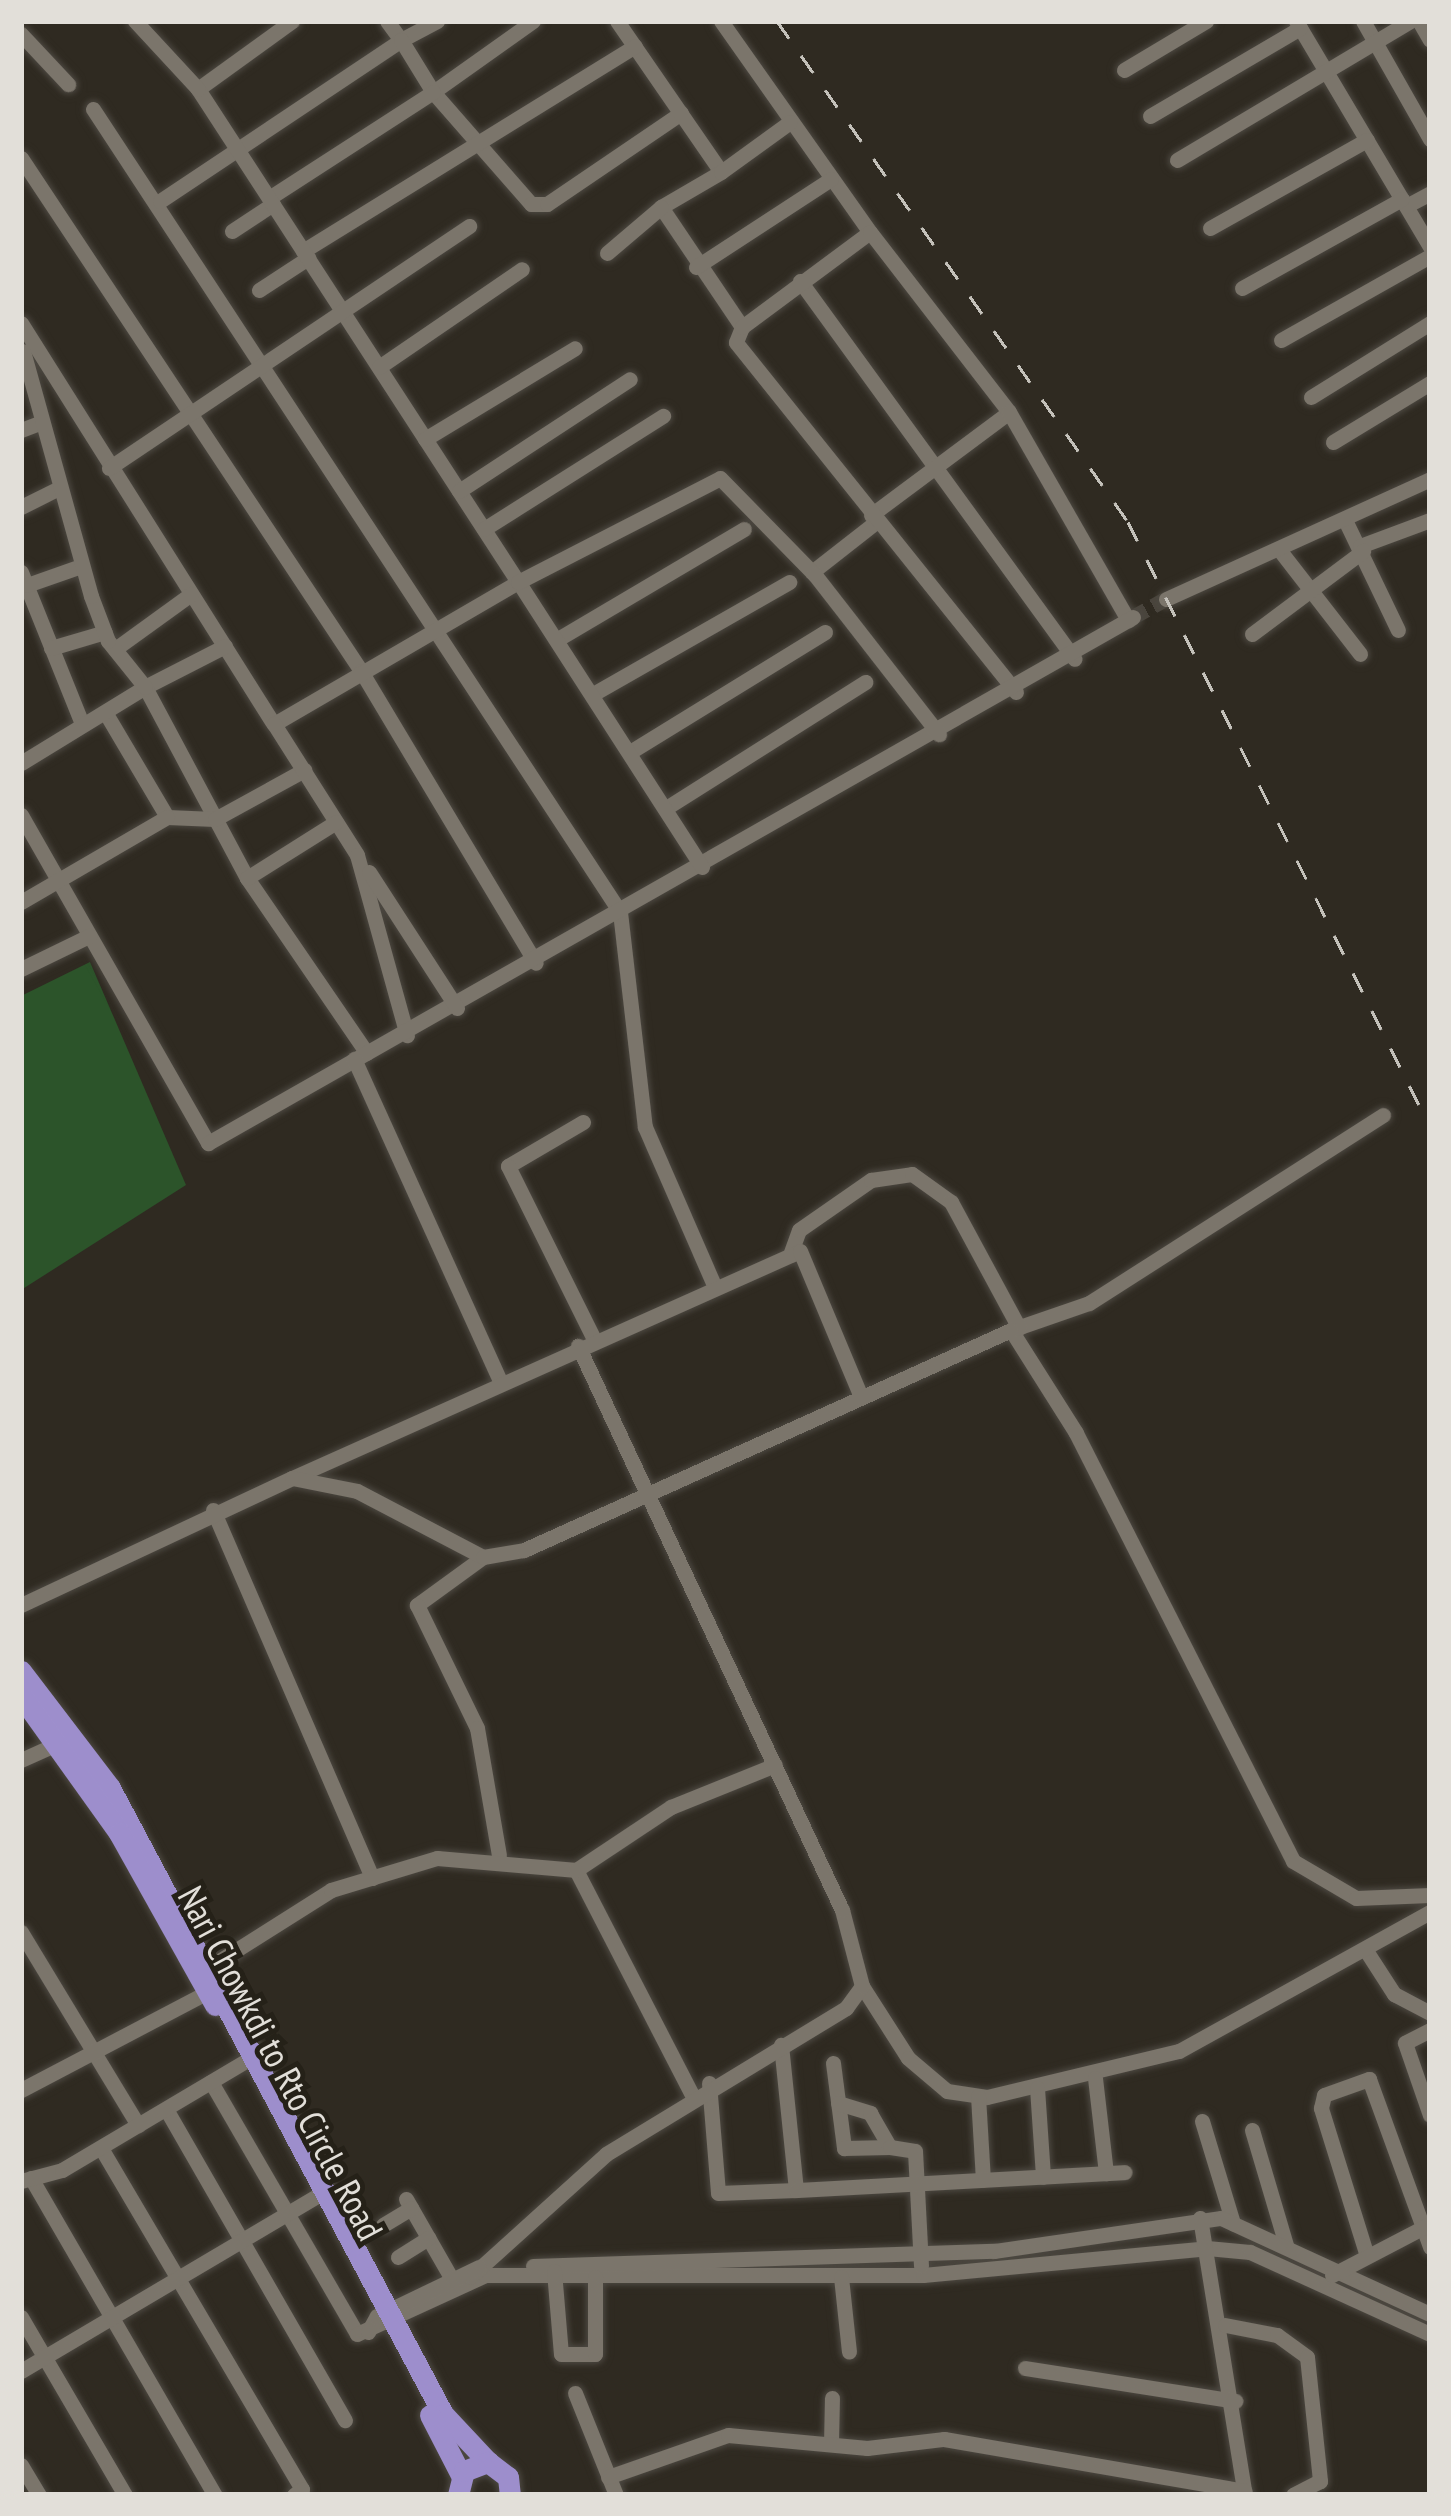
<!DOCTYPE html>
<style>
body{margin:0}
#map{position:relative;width:1451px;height:2516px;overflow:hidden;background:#2f2a21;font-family:"PT Sans Narrow",sans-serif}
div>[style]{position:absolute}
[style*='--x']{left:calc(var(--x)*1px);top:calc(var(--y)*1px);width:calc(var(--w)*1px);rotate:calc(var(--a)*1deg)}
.green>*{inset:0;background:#2c542a}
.minor-tunnel>*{height:15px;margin-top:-7.5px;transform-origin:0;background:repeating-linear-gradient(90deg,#4a453d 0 15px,transparent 0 23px)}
.roads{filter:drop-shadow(0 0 3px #4c4841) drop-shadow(0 0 3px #4c4841)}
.minor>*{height:15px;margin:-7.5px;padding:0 7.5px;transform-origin:7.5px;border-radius:7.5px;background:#7b756b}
.highway>*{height:21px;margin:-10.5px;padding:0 10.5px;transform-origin:10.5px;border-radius:10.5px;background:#9d8ecc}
.rail>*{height:3px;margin-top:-1.5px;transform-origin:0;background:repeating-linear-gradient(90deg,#c4c1ba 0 21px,transparent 0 42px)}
span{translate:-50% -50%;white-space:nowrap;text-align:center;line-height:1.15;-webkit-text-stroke:10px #252118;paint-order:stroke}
.street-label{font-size:36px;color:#e2dfd9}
.frame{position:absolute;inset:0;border:24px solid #e2dfd9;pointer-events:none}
</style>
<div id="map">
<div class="green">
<i style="clip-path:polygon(90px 962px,186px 1185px,21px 1290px,21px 996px)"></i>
</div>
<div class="minor-tunnel">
<i style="--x:1133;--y:617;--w:38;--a:-29"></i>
</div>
<div class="roads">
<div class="minor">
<i style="--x:387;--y:21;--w:24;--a:54"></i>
<i style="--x:401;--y:40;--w:41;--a:-27.8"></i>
<i style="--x:533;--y:21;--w:123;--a:144.6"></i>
<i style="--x:433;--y:92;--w:149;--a:48.8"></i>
<i style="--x:531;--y:204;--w:16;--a:0"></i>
<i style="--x:547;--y:204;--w:162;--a:-34.2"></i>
<i style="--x:617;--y:21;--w:183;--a:55.4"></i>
<i style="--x:721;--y:172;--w:69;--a:149.7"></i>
<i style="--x:661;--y:207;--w:145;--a:56"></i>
<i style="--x:721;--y:21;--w:258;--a:54.8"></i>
<i style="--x:1296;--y:21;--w:263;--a:59.3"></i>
<i style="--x:1363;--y:21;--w:136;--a:60.4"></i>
<i style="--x:1419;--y:21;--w:22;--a:60"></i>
<i style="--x:21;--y:34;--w:69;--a:46.8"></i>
<i style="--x:1124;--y:70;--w:96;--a:-30.9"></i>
<i style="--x:198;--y:89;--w:116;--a:-35.9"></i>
<i style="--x:93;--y:109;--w:960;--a:56.72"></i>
<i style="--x:620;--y:912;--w:216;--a:83.4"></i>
<i style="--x:645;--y:1127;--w:170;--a:66.4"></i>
<i style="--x:1150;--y:116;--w:174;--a:-30.4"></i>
<i style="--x:21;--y:158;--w:615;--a:56.46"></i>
<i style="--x:361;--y:671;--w:340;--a:59.1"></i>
<i style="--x:1177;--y:160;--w:271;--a:-30.8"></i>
<i style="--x:721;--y:172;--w:85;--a:-35.9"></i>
<i style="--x:160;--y:201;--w:290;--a:-33.7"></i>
<i style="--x:401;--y:40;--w:61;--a:58.4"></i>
<i style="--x:433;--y:92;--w:195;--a:147.1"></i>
<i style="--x:1406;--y:206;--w:27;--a:-28"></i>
<i style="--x:1210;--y:228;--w:180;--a:-29.3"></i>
<i style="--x:232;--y:231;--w:49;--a:-33.4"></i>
<i style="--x:303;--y:251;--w:390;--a:-31.7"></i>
<i style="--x:607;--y:253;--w:71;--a:-40.4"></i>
<i style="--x:696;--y:267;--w:161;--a:-33.1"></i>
<i style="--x:800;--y:281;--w:467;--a:54"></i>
<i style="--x:1242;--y:288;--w:183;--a:-29.1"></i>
<i style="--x:259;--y:290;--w:59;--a:-33.1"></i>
<i style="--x:21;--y:323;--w:474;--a:57.8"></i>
<i style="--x:274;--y:724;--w:282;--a:-30.2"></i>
<i style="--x:518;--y:582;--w:588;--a:-122.99"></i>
<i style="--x:198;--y:89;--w:93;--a:-132.8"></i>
<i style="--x:1281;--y:340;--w:171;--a:-29.4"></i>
<i style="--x:379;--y:367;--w:173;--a:-34.4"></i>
<i style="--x:1311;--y:397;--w:140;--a:-31.9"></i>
<i style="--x:21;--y:430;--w:19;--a:-21"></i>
<i style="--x:425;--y:439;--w:175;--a:-31.2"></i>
<i style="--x:1333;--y:442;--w:114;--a:-31.3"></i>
<i style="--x:109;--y:468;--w:434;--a:-33.9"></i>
<i style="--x:459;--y:491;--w:204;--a:-33.2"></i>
<i style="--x:21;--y:507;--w:40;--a:-26.6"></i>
<i style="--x:871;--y:515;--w:172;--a:-36.7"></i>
<i style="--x:1345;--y:520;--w:122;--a:64.3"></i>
<i style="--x:484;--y:529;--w:212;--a:-32.3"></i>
<i style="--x:1360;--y:546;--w:75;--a:-20.4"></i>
<i style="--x:1281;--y:552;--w:129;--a:52.2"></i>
<i style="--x:21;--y:572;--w:164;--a:68.1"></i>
<i style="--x:812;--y:572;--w:83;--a:-38.1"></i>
<i style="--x:27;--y:585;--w:57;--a:-19.4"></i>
<i style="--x:1166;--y:599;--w:290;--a:-24.4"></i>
<i style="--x:1252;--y:634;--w:139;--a:-36.8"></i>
<i style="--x:558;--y:639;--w:216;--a:-30.6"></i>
<i style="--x:225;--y:646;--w:90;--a:152.9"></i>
<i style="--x:145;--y:687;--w:217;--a:61.9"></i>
<i style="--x:247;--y:878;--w:212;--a:55.6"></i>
<i style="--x:51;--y:648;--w:56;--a:-16.5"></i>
<i style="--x:115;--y:649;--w:94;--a:-35.9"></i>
<i style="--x:1016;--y:692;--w:448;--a:-128.7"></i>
<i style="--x:736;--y:342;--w:16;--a:-68"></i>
<i style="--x:742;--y:327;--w:159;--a:-36.6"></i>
<i style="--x:870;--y:232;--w:227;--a:52.3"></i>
<i style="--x:1009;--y:412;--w:240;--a:60.2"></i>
<i style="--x:593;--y:694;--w:226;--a:-29.7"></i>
<i style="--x:105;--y:712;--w:122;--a:59.4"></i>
<i style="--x:167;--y:817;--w:48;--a:2.4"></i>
<i style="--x:215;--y:819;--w:102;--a:-28.8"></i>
<i style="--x:274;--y:724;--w:155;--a:57.6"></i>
<i style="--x:357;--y:855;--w:187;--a:74.5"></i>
<i style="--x:630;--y:752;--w:229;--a:-31.6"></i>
<i style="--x:21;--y:763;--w:145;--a:-31.5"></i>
<i style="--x:145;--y:687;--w:59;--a:-128.8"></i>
<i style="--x:108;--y:641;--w:48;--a:-110.7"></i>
<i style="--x:91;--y:596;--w:254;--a:-105.5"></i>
<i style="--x:666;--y:808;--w:236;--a:-32.3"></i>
<i style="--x:21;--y:815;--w:378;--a:60.3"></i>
<i style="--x:208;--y:1143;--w:1064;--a:-29.62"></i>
<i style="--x:702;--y:867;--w:339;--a:-122.8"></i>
<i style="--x:518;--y:582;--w:227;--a:-27.2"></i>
<i style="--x:720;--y:478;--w:136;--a:45.6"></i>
<i style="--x:815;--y:575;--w:202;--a:52.1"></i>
<i style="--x:369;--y:872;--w:162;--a:57.1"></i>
<i style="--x:247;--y:878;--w:105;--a:-32.2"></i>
<i style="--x:21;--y:902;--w:169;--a:-30.2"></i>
<i style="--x:21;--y:969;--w:76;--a:-25.9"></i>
<i style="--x:354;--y:1059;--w:351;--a:65.6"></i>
<i style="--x:1383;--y:1115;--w:349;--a:147.4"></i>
<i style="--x:1089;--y:1303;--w:83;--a:160.9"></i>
<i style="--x:1011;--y:1330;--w:122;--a:57.7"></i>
<i style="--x:1076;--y:1433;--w:480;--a:63.1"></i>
<i style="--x:1293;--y:1861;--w:73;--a:30.4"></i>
<i style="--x:1356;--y:1898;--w:74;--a:-2.3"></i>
<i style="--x:583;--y:1122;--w:87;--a:149.6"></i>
<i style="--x:508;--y:1166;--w:193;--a:63.6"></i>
<i style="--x:791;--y:1252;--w:23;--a:-70"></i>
<i style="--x:799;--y:1230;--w:88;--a:-34.8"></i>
<i style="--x:871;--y:1180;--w:41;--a:-8.3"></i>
<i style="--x:912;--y:1174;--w:48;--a:35.7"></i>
<i style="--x:951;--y:1202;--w:143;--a:61.6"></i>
<i style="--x:292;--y:1478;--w:556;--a:-24.08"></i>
<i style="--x:800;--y:1251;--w:158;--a:67.3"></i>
<i style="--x:213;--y:1510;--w:401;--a:66.6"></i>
<i style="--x:483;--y:1557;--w:82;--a:144"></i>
<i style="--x:417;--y:1605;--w:137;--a:64"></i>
<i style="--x:477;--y:1728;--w:129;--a:80.2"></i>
<i style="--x:21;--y:1605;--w:299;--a:-25.1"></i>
<i style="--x:292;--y:1478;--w:66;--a:11.3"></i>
<i style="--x:357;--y:1491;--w:142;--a:27.6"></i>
<i style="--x:483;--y:1557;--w:42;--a:-9.7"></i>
<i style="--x:524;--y:1550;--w:534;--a:-24.31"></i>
<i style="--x:21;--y:1760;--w:46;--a:-24.3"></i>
<i style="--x:576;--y:1870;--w:253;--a:62.7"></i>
<i style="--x:21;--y:1932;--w:226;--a:58.8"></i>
<i style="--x:1365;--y:1949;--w:54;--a:57.2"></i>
<i style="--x:1394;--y:1994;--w:41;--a:27.8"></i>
<i style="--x:211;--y:1966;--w:142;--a:-32.3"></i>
<i style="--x:331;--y:1890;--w:111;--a:-16.8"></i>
<i style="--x:437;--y:1858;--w:140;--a:4.9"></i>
<i style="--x:576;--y:1870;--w:114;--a:-33.6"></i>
<i style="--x:671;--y:1807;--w:112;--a:-22"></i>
<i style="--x:862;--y:1986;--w:85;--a:57.4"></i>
<i style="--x:908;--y:2058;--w:51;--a:40.2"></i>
<i style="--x:947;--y:2091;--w:40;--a:8.5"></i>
<i style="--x:987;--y:2097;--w:197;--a:-13.5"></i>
<i style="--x:1179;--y:2051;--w:287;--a:-29"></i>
<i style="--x:1430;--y:2030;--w:28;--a:153"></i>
<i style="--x:1405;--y:2043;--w:76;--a:70.9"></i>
<i style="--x:833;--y:2063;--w:86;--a:82.6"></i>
<i style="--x:844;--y:2148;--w:46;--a:-1.2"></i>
<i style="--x:1095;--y:2078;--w:96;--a:83.4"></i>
<i style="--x:211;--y:2082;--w:291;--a:59.9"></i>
<i style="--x:357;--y:2334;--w:141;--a:-24.7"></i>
<i style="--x:485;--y:2275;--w:438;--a:0"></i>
<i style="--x:923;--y:2275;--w:285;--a:-5.4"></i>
<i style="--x:1207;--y:2248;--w:43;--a:5.3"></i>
<i style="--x:1250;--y:2252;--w:198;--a:24.5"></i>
<i style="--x:709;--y:2083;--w:110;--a:85.3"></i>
<i style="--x:718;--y:2193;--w:78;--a:-2.2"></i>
<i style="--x:796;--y:2190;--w:146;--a:-95.9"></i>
<i style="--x:1037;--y:2088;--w:89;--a:86.1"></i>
<i style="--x:21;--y:2090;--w:211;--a:-27.7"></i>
<i style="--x:978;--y:2096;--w:84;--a:86.6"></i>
<i style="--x:838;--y:2103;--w:34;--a:17"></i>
<i style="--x:870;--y:2113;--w:39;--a:60"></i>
<i style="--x:890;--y:2147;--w:25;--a:9"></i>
<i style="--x:915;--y:2151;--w:115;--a:87"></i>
<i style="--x:166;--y:2109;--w:359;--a:60.1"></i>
<i style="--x:1202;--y:2121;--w:107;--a:73.1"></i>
<i style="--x:1252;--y:2130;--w:120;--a:73.5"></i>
<i style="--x:101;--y:2148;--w:396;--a:59.5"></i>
<i style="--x:302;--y:2489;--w:10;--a:143"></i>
<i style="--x:31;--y:2178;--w:367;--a:59.9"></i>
<i style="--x:21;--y:2181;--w:42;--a:-15"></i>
<i style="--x:62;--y:2170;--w:227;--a:-30.7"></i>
<i style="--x:796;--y:2190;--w:329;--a:-3.1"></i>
<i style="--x:406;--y:2199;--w:86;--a:60.2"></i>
<i style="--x:1200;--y:2218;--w:281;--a:80.8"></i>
<i style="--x:383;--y:2225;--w:33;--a:-31"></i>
<i style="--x:1367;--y:2256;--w:155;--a:-107.3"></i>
<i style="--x:1321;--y:2108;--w:13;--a:-77"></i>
<i style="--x:1324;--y:2095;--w:48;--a:-19.6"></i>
<i style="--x:1369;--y:2079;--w:179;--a:70"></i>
<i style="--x:398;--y:2257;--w:36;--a:-32"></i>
<i style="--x:533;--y:2266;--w:461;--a:-1.9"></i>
<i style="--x:994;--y:2251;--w:229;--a:-8.3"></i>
<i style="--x:1221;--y:2218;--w:230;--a:24.7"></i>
<i style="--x:554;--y:2271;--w:83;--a:85.2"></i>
<i style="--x:561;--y:2354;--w:34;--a:0"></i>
<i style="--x:595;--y:2354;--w:77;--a:-90"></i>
<i style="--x:1332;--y:2275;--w:110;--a:-27.5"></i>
<i style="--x:470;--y:2277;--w:183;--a:-42.1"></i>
<i style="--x:606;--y:2154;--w:281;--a:-31.3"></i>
<i style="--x:846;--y:2008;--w:27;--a:-54"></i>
<i style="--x:862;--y:1986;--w:79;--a:-104.7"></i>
<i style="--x:842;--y:1910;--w:623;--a:-115.08"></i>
<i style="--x:841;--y:2277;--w:75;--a:83.9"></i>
<i style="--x:21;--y:2317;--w:206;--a:59.7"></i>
<i style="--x:1225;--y:2325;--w:53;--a:10.9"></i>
<i style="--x:1277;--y:2335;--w:37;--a:36"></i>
<i style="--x:1307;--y:2357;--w:125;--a:84"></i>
<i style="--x:1320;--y:2481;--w:30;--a:153"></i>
<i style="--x:368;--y:2332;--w:18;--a:-61"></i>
<i style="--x:377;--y:2316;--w:113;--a:-25.7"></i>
<i style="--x:1025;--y:2368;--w:213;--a:8.9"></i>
<i style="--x:21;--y:2371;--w:356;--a:-30.6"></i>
<i style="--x:575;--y:2393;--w:110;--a:68.1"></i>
<i style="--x:831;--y:2444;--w:46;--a:-88.8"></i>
<i style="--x:21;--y:2465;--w:35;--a:59"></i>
<i style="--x:608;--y:2477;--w:127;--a:-19.3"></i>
<i style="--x:728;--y:2435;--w:140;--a:5.3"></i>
<i style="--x:867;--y:2448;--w:78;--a:-6.7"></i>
<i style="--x:944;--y:2439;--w:305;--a:9.8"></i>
</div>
<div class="highway">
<i style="--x:21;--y:1671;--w:147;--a:52.7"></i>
<i style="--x:110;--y:1788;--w:709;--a:61.99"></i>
<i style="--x:443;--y:2414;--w:66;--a:46.8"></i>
<i style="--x:21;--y:1696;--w:168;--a:54.4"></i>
<i style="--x:119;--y:1833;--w:197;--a:60.8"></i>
<i style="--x:430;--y:2415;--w:68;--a:62.7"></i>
<i style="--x:458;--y:2495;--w:25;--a:-76"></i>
<i style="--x:464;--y:2471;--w:26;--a:-21"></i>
<i style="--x:488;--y:2462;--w:25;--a:37"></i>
<i style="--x:508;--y:2477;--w:18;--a:84"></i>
</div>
</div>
<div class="rail">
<i style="--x:777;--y:21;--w:612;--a:54.98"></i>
<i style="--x:1128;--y:522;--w:676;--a:63.47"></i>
</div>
<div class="street-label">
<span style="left:281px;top:2063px;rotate:62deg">Nari Chowkdi to Rto Circle Road</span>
</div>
<div class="frame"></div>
</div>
